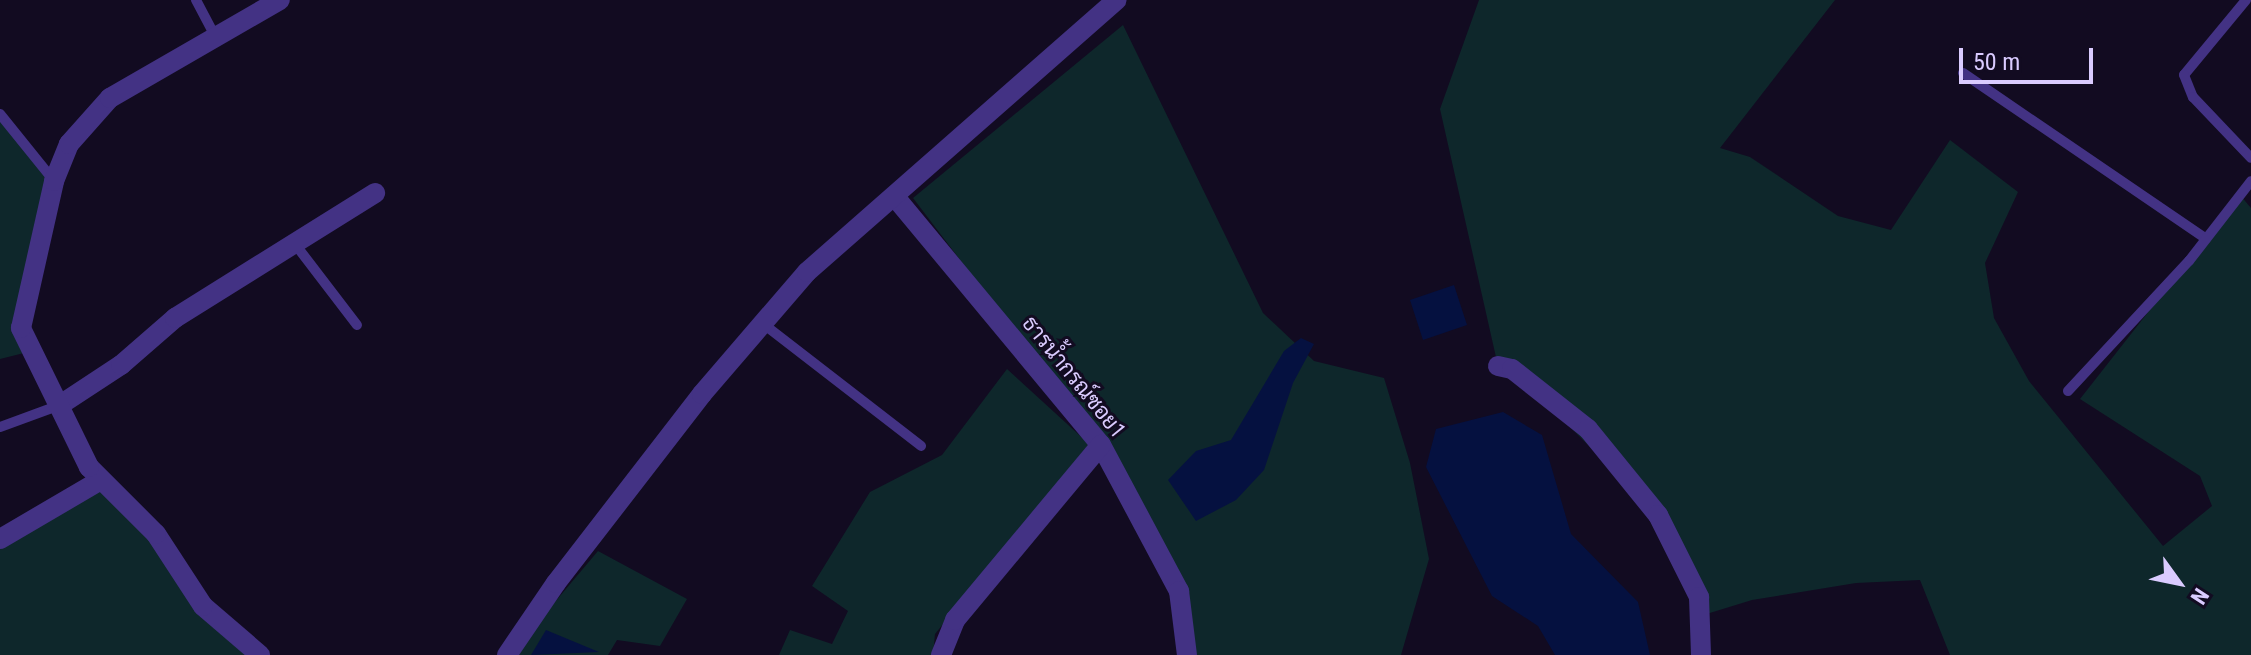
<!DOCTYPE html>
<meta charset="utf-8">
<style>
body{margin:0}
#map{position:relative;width:2251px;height:655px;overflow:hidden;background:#120b21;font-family:"Roboto Condensed",Sarabun,sans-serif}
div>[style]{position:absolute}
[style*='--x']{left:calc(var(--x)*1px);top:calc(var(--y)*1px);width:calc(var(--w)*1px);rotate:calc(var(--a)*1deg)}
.green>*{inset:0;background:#0e272b}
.water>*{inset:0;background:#051140}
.lane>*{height:10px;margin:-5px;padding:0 5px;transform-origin:5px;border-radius:5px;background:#433284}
.street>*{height:20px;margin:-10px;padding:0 10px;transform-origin:10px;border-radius:10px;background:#433284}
span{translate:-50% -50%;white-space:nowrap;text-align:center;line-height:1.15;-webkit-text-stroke:6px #120b21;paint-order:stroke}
.street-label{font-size:22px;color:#dacbff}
.north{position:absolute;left:2139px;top:543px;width:80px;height:80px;-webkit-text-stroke:6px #120b21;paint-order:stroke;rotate:123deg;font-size:22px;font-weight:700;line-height:32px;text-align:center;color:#dacbff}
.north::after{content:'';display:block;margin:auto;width:28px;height:36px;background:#dacbff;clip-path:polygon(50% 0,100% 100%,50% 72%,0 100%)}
.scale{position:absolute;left:1959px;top:48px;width:134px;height:36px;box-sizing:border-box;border:4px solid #dacbff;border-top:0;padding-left:10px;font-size:24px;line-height:28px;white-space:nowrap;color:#dacbff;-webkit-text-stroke:6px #120b21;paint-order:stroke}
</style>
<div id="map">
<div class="green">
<i style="clip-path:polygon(1479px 0,1835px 0,1720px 148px,1750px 157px,1838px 216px,1891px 230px,1950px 140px,2018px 192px,1985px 263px,1994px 318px,2029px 381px,2163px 546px,2212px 506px,2200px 476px,2080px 399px,2240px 195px,2251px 208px,2251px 655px,1950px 655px,1920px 580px,1856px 583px,1752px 600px,1700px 616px,1658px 515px,1512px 369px,1498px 366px,1440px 109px)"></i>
<i style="clip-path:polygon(1123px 25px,1263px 313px,1314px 361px,1384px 378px,1410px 463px,1429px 559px,1401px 655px,1185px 655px,1179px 590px,1101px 445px,913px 198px)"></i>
<i style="clip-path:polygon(0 114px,54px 181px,21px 328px,32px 351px,0 359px)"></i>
<i style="clip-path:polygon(1007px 369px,1089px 444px,935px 634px,933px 655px,779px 655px,790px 630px,832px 644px,848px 611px,812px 586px,870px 492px,942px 455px)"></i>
<i style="clip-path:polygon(101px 480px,203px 606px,260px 655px,0 655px,0 539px)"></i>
<i style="clip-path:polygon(598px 551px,687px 599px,660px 646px,617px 640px,608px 655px,519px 655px,538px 622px)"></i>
</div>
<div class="water">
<i style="clip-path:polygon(1454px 285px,1467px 325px,1423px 340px,1410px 300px)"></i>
<i style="clip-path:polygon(1301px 338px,1314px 344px,1293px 383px,1264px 470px,1236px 500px,1196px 521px,1168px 480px,1196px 451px,1231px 440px,1284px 351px)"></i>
<i style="clip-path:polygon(1503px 412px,1542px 435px,1571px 534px,1638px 602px,1650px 655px,1555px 655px,1538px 626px,1492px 596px,1426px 467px,1436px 429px)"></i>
<i style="clip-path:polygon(546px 630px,599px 652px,531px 655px)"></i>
</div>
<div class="lane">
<i style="--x:196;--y:0;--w:41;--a:62.2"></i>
<i style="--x:2246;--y:0;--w:97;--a:129.6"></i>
<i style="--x:2184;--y:75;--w:24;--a:68"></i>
<i style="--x:2193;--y:97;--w:84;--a:46.4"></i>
<i style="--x:1963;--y:73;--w:294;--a:34.3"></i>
<i style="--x:0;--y:114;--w:86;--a:51.1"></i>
<i style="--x:295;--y:244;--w:102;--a:52.6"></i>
<i style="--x:762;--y:323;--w:201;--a:37.7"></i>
<i style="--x:2068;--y:391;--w:178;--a:-47.1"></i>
<i style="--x:2189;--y:261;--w:101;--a:-52.2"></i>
<i style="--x:0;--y:427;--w:64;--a:-20.1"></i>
</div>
<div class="street">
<i style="--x:895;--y:197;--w:322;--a:50.3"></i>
<i style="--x:1101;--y:445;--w:166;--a:61.9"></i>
<i style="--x:1179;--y:591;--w:64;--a:82.9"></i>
<i style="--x:1498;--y:366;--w:14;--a:12"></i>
<i style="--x:1512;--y:369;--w:97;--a:38.3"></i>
<i style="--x:1588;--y:429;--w:111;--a:50.9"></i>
<i style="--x:1658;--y:515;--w:92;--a:63.4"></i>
<i style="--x:1699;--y:597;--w:58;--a:88"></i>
<i style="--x:60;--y:405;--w:73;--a:-33.3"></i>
<i style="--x:121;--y:365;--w:72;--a:-41"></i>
<i style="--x:175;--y:318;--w:236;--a:-32"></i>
<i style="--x:0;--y:539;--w:117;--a:-30.3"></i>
<i style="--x:260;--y:655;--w:75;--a:-139.3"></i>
<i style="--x:203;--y:606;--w:86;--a:-123.1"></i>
<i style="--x:156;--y:534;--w:95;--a:-135"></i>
<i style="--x:89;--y:467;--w:155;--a:-116.1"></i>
<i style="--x:21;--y:328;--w:151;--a:-77.3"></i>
<i style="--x:54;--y:181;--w:40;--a:-68"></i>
<i style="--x:69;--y:144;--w:62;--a:-48.3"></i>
<i style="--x:110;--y:98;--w:196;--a:-30"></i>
<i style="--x:507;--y:655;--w:87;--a:-55.8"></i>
<i style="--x:556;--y:583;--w:239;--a:-52.3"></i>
<i style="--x:702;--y:394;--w:161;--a:-49.3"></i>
<i style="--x:807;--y:272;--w:412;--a:-41.3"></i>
<i style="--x:941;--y:655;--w:38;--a:-68"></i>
<i style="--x:955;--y:620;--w:228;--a:-50.2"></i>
</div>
<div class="street-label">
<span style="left:1074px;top:377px;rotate:51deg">ธารน้ำกรณ์ซอย1</span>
</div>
<div class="north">N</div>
<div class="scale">50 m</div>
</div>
